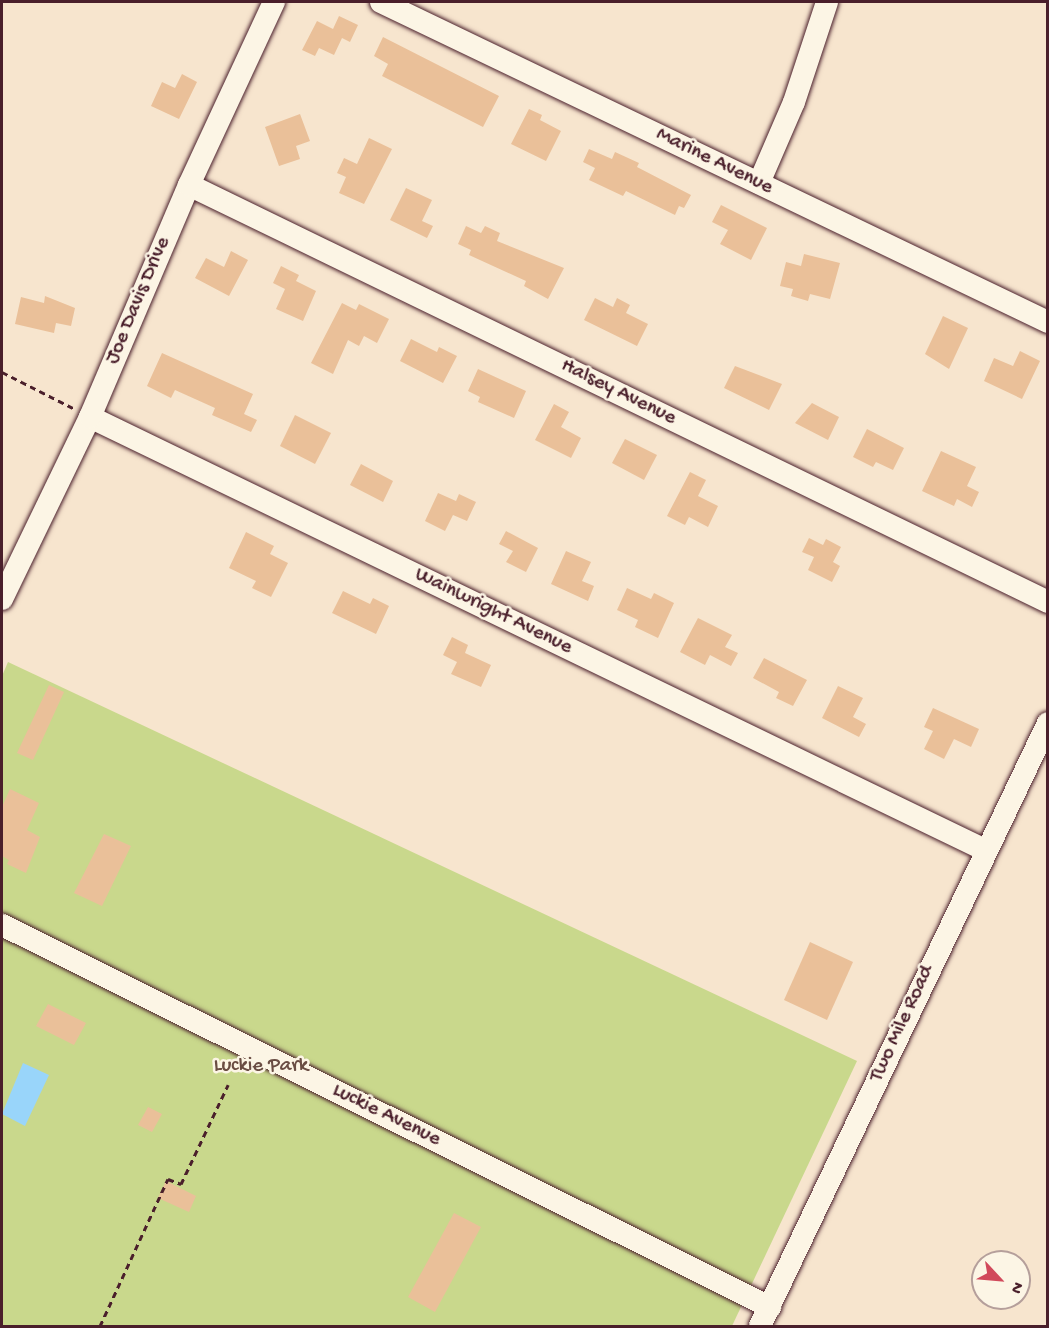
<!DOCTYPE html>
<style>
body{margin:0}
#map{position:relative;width:1049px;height:1328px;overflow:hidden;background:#f7e5ce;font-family:"Gochi Hand",sans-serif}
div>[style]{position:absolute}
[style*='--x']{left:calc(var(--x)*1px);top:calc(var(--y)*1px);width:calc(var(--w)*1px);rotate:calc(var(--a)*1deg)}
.green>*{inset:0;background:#c9d88c}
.water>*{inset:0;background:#99d5fa}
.building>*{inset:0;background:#eac099}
.path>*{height:3px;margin-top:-1.5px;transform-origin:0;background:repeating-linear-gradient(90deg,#4a1f2b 0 6px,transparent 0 10.5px)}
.roads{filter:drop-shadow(0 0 2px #4a1f2b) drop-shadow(0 0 2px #4a1f2b)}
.minor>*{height:22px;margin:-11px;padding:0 11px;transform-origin:11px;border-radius:11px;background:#fcf5e5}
span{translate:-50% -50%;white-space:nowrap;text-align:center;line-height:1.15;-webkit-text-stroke:5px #fcf5e5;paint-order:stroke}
.street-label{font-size:21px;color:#4a1f2b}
.park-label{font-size:21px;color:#6a4d43}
.frame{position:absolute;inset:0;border:3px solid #4a1f2b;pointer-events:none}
.north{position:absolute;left:971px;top:1250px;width:60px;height:60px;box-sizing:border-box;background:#fcf5e5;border:2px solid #b59f9b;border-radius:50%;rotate:116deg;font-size:16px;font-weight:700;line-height:24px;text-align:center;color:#4a1f2b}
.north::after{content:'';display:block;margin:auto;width:21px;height:27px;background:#d1495b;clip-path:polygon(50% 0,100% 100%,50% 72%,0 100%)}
</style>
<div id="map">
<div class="green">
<i style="clip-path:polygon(8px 662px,857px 1061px,732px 1326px,2px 1326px,2px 676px)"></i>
</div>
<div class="water">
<i style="clip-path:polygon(23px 1063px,49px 1075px,25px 1126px,2px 1114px)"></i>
</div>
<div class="building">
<i style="clip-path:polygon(339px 16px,358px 25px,350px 42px,342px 38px,334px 55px,319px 48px,315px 56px,302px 50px,317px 21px,333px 29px)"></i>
<i style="clip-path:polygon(383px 37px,499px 96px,483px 127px,382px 76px,388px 64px,374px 56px)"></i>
<i style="clip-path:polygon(182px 74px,197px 82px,179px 119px,151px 106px,162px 82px,175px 88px)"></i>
<i style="clip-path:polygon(529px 109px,542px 115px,540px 120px,561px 131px,546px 161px,511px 144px)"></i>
<i style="clip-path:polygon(300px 114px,310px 141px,296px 146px,300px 159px,279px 166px,265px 127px)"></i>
<i style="clip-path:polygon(369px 138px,392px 149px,364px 204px,339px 193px,346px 177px,337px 173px,344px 158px,357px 164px)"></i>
<i style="clip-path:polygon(589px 149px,612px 159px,615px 152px,639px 163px,637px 167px,691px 195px,684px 208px,679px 206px,675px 215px,626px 191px,623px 196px,589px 180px,595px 168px,583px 162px)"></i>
<i style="clip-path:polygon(406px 188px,432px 200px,422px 221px,433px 226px,427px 238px,390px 220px)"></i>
<i style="clip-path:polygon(721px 205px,767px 228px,751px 260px,720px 244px,728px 230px,712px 222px)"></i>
<i style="clip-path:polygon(466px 226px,481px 233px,485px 226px,500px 233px,497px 241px,564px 268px,548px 299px,524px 286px,526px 281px,469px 255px,471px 250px,458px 244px)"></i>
<i style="clip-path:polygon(231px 251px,248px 260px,229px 296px,195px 278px,206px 258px,224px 267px)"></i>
<i style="clip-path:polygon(804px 254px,840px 263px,830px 299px,810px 294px,808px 301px,791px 296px,793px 289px,780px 286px,786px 262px,801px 266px)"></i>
<i style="clip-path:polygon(281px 266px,299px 275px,296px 281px,316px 291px,303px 321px,276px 309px,285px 289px,273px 283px)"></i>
<i style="clip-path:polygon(45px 296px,75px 308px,71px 326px,56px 323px,54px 333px,15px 324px,21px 297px,44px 303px)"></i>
<i style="clip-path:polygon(595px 298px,613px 307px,617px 298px,630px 305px,626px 313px,648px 324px,637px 346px,584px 320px)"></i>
<i style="clip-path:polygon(342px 303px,356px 310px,359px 304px,389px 319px,377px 343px,364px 336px,359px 346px,348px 340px,333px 374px,311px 363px)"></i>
<i style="clip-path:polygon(943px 316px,968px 328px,949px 369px,925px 354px)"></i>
<i style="clip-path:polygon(411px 339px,437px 352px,439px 347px,457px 356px,443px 383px,400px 361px)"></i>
<i style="clip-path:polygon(1020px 351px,1040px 361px,1022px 399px,984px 381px,994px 358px,1013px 366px)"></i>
<i style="clip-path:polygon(162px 353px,253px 394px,244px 414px,257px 420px,251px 432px,212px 415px,215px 408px,175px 390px,171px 398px,147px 386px)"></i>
<i style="clip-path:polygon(735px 366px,782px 384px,769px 410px,724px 388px)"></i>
<i style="clip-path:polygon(478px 369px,526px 391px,514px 418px,478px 402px,480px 397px,468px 391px)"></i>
<i style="clip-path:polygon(812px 403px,839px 417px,828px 440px,795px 423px)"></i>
<i style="clip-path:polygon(554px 404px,569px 412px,561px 427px,581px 438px,571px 458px,535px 440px)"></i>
<i style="clip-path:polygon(295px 415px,331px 433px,315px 464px,280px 446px)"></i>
<i style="clip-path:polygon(867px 429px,904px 448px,893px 470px,876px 462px,873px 467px,853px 457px)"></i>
<i style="clip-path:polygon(625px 439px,657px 455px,644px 480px,612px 463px)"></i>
<i style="clip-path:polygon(941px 451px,976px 467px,967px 486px,979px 492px,972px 507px,957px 499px,954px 506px,922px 491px)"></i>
<i style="clip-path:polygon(361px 464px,393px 481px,383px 502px,350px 485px)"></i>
<i style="clip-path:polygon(690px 472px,706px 480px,698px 496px,718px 506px,708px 527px,689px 517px,685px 525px,667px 516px)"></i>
<i style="clip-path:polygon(438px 493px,456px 501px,459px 494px,476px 502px,467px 521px,453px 515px,445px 531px,425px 521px)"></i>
<i style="clip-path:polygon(506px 531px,538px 548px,526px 572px,506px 562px,513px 551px,499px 544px)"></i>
<i style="clip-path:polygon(246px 532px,274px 546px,270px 554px,288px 563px,271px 597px,252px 588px,256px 581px,229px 568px)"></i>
<i style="clip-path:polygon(809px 538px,823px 545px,826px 539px,841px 547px,833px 562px,840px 566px,832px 582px,808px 570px,814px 557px,802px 552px)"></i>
<i style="clip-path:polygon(566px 551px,591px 562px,582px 581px,594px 586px,588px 601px,551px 584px)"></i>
<i style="clip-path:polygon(627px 588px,651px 599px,654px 593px,674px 603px,658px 638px,635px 627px,638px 620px,617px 610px)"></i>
<i style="clip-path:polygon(343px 591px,370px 604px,373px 598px,389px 606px,376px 634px,332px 613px)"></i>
<i style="clip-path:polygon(698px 618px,732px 635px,725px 647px,738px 653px,731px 666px,710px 655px,705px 665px,680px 652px)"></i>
<i style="clip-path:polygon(452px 637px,468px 645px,465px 653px,491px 665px,481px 687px,451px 674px,457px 662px,443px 655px)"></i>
<i style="clip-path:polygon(764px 658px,807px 680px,793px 706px,776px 698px,779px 692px,753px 678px)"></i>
<i style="clip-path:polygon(49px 685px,64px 692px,33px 760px,17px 753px)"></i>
<i style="clip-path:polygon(838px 686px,863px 698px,853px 717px,866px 724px,859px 737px,822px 718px)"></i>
<i style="clip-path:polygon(933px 708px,979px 729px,971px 747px,954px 739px,944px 759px,924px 749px,933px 731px,924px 727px)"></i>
<i style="clip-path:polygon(10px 789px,39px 803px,27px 830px,40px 837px,26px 873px,7px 864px,9px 860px,2px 856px,2px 807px)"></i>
<i style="clip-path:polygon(104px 834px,131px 846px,102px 906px,74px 893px)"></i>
<i style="clip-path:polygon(810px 942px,853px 962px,827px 1020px,784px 1000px)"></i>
<i style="clip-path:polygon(48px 1004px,86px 1023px,74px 1045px,36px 1026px)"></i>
<i style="clip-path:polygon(148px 1107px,162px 1114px,152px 1132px,138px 1125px)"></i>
<i style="clip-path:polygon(166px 1181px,196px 1196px,189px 1212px,158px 1198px)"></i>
<i style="clip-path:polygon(454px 1213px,481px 1227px,435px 1312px,408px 1297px)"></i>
</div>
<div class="path">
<i style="--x:2;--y:372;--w:82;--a:26.9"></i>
<i style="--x:100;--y:1326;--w:162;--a:-65.2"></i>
<i style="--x:168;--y:1179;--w:14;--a:21"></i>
<i style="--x:181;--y:1184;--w:110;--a:-64.6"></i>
</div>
<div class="roads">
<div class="minor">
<i style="--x:381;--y:2;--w:740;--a:25.63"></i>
<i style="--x:759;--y:183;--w:88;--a:-66.6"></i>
<i style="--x:794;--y:102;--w:105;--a:-71.7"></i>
<i style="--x:189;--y:185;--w:955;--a:25.89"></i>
<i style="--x:90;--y:417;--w:994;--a:25.82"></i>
<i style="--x:2;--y:599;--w:202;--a:-64.2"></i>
<i style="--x:90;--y:417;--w:252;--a:-66.9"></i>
<i style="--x:189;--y:185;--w:202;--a:-65.1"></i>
<i style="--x:2;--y:925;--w:858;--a:26.45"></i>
<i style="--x:760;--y:1326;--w:668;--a:-64.47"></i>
</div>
</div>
<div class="street-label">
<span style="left:714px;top:162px;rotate:26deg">Marine Avenue</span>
<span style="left:139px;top:301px;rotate:-67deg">Joe Davis Drive</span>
<span style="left:618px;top:393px;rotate:26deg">Halsey Avenue</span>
<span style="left:493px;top:612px;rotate:26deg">Wainwright Avenue</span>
<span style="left:903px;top:1024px;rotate:-65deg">Two Mile Road</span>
<span style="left:386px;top:1116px;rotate:26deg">Luckie Avenue</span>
</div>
<div class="park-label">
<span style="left:261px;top:1067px">Luckie Park</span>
</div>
<div class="frame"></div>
<div class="north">N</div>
</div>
